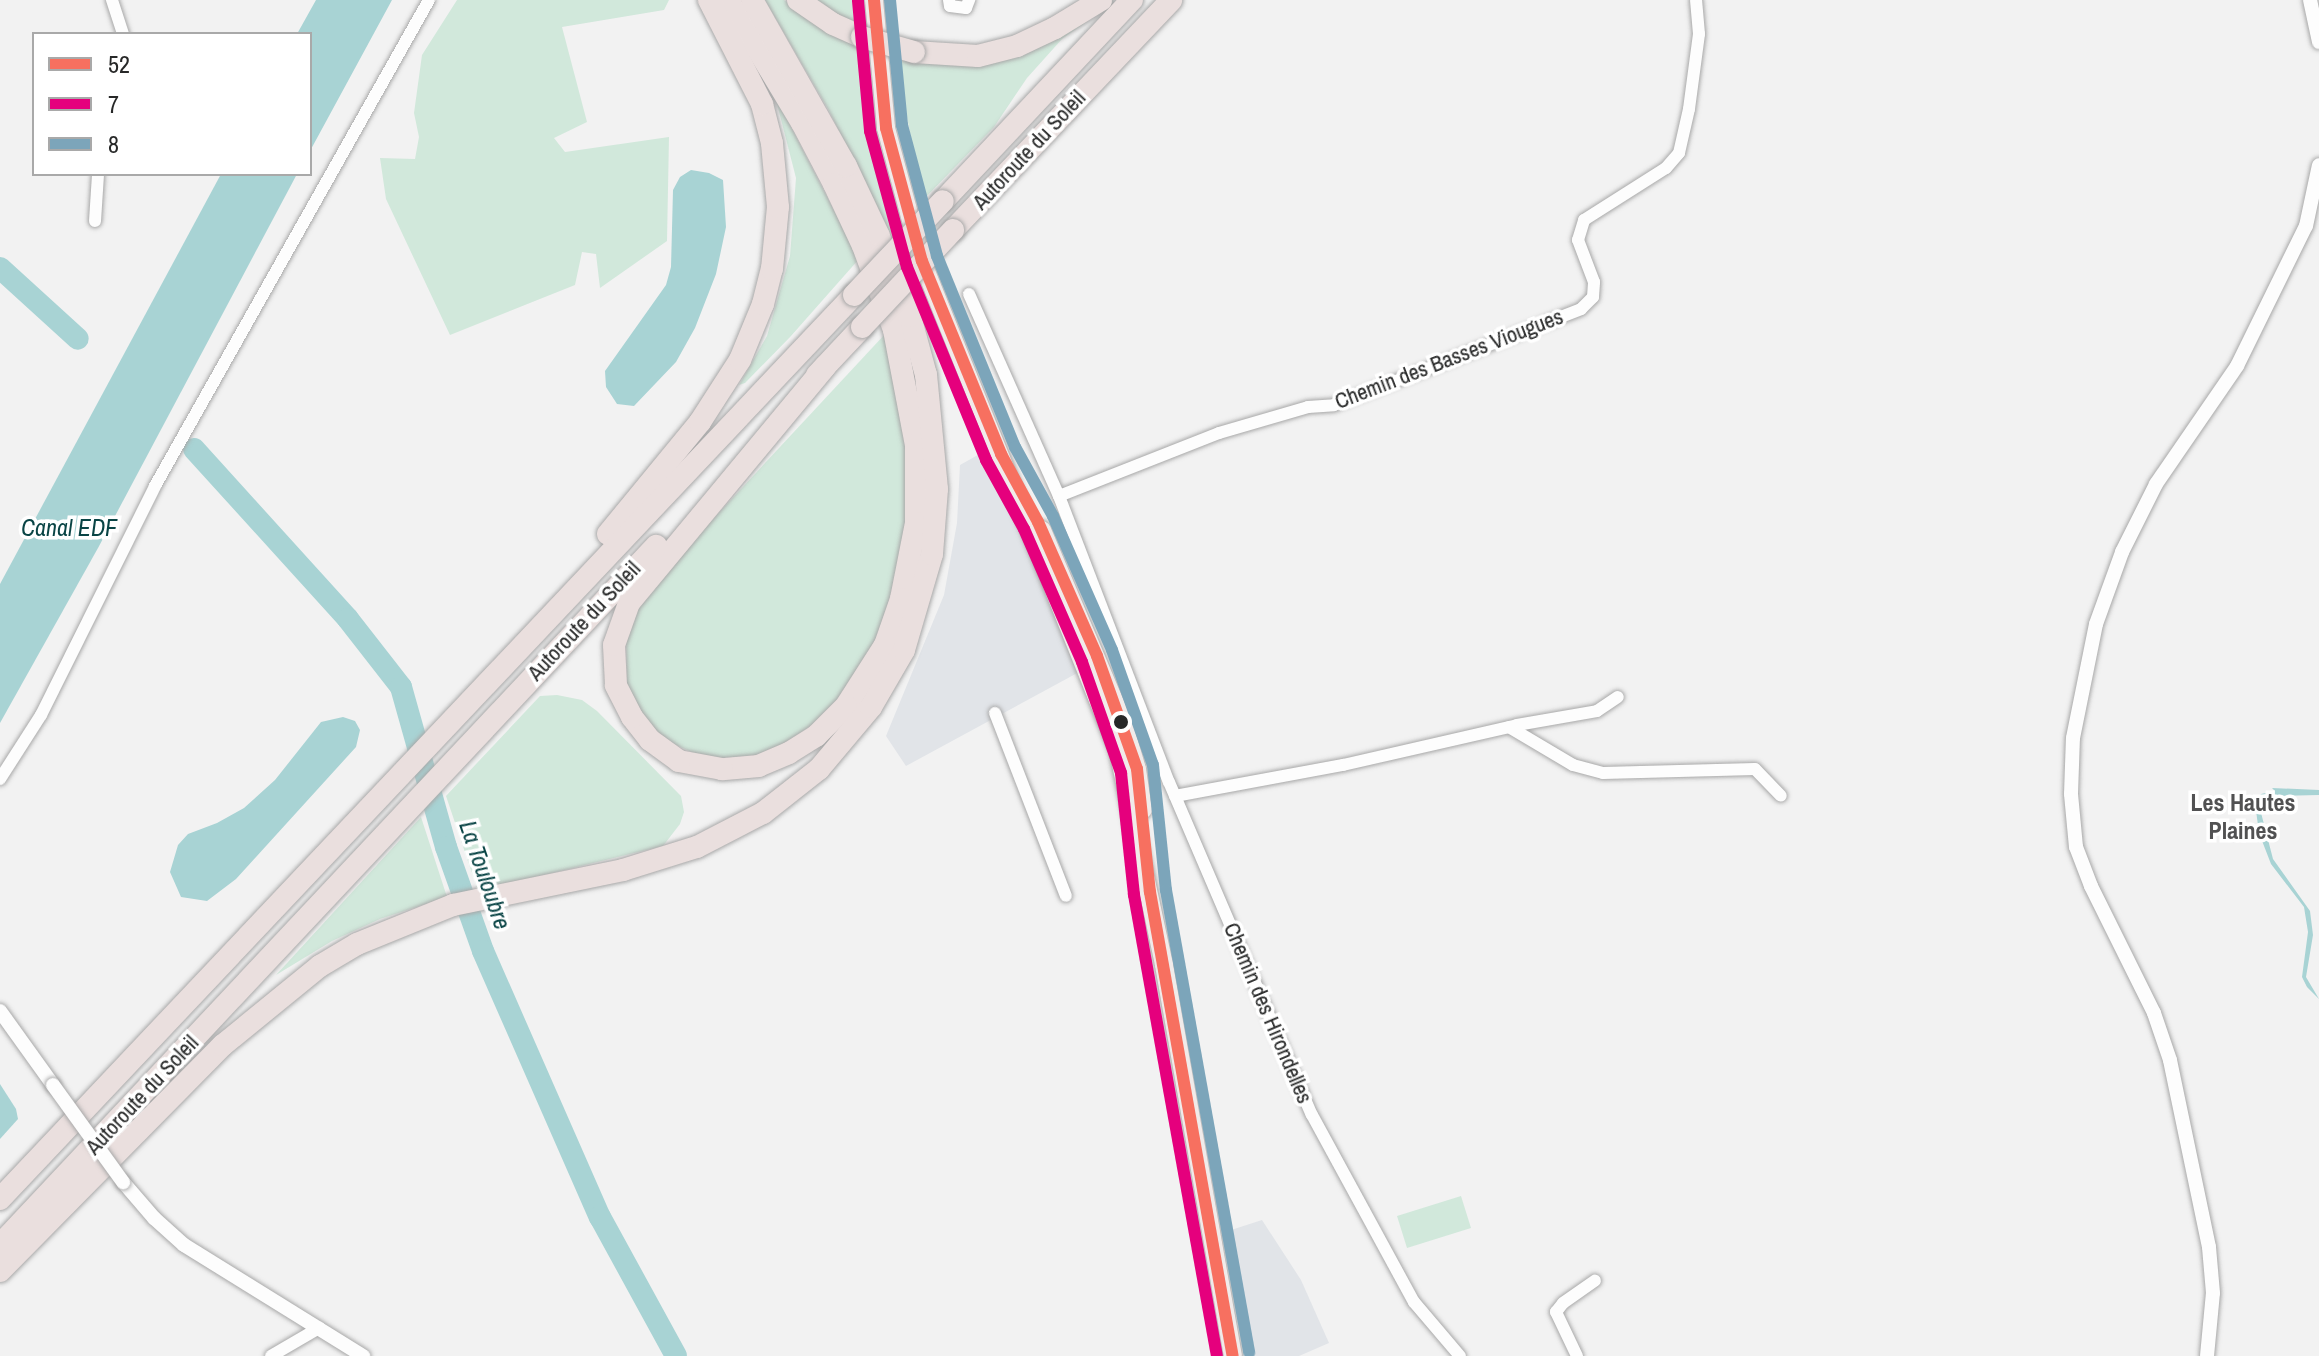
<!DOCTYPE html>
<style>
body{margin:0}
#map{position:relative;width:2319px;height:1356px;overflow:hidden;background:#f2f2f2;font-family:"Archivo Narrow",sans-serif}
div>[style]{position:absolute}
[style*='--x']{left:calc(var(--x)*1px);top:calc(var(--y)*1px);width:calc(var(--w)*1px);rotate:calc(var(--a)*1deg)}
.built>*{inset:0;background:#e1e4e8}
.green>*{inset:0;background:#d1e8db}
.water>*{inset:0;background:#a8d3d4}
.river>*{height:22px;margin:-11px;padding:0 11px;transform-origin:11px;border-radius:11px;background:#a8d3d4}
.roads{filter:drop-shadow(0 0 2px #a8a8a8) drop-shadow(0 0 2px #a8a8a8)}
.minor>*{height:12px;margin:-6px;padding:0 6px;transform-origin:6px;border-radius:6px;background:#fdfdfd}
.tertiary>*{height:14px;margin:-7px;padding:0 7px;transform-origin:7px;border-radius:7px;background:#fdfdfd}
.primary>*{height:18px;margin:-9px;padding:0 9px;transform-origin:9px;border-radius:9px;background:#f1ebea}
.motorway>*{height:22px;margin:-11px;padding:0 11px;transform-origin:11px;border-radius:11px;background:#eadfde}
.bridges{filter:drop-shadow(0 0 2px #a8a8a8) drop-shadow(0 0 2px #a8a8a8)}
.tertiary-bridge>*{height:14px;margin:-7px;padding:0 7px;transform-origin:7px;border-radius:7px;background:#fdfdfd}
.motorway-bridge>*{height:22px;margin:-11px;padding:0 11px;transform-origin:11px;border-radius:11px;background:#eadfde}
.bus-1>*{height:12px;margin:-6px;padding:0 6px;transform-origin:6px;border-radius:6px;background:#f77060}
.bus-2>*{height:12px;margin:-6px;padding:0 6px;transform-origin:6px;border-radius:6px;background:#e5007d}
.bus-3>*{height:12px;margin:-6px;padding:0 6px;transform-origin:6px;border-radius:6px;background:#7ca5ba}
.dots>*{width:22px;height:22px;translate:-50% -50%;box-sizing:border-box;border:4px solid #fff;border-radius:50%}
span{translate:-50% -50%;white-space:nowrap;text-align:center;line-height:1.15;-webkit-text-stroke:7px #fff;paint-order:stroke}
.street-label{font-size:22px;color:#272828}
.water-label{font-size:24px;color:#094445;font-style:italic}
.neighbourhood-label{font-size:24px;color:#515152;font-weight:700}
.legend{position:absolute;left:32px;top:32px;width:280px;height:144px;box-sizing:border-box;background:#fff;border:2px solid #a9a9a9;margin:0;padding:10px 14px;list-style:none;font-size:24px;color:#272828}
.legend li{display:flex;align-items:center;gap:16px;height:40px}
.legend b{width:40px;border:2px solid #a9a9a9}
</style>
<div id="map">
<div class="built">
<i style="clip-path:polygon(985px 451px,1081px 671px,906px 766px,886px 736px,944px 595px,957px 523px,960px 465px)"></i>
<i style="clip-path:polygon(1262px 1220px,1301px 1280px,1329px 1343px,1299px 1356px,1248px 1356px,1241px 1333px,1228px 1231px)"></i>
</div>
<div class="green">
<i style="clip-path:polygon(457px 0,669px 0,664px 10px,562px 27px,587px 122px,554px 138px,565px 152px,669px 137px,667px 241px,600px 288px,596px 254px,582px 252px,575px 285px,450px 335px,386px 199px,380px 158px,415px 159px,419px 137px,414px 113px,422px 55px)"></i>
<i style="clip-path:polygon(765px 0,784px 0,862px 49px,878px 138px,900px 224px,891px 234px,828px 109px)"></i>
<i style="clip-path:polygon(806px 0,859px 0,861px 32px)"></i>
<i style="clip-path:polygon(1099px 13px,1062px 39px,1027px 78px,994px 127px,923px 200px,896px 60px,956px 64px)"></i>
<i style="clip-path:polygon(775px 96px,859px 259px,791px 336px,745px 383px,739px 385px,767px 336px,790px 256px,796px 178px)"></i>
<i style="clip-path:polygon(886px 333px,906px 444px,907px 527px,884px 620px,871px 648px,841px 697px,820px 719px,779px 748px,758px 755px,721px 758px,698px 755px,674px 744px,655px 731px,636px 707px,627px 686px,626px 634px,647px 590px)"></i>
<i style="clip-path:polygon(557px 695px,582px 700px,597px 711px,681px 796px,684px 812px,680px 824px,663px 846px,478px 891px,446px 796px,540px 696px)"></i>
<i style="clip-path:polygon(421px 817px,447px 897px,380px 919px,332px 941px,276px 975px)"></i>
<i style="clip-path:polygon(1461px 1196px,1471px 1228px,1407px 1248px,1397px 1216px)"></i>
</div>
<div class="water">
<i style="clip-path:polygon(316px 0,392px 0,310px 151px,310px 34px,297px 34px)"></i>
<i style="clip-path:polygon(691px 170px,709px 173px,723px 180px,726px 227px,716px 274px,695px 328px,676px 362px,634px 406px,617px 404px,606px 387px,605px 371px,666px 285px,671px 267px,673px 190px,680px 177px)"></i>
<i style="clip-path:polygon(221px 174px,297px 174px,98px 548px,0 723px,0 584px)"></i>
<i style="clip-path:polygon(343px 717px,355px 721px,360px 730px,356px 747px,236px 879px,207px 901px,181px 897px,170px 872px,178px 845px,188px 834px,217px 823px,244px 808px,275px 780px,321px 722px)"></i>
<i style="clip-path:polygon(2272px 788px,2319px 790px,2319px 795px,2271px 796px,2262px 798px,2259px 805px,2273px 859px,2310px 911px,2313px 935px,2306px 977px,2319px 999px,2307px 987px,2302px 977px,2308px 932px,2304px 907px,2271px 864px,2259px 833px,2255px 803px,2261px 794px,2275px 791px)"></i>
<i style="clip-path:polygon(0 1084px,16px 1109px,18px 1119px,0 1139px)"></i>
</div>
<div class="river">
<i style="--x:0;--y:268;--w:105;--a:42.3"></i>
<i style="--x:194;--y:449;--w:229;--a:47.8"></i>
<i style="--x:348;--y:619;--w:86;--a:52.1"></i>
<i style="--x:401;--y:687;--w:166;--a:74.3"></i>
<i style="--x:446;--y:847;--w:110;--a:70.4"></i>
<i style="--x:483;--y:951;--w:291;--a:66.3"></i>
<i style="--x:600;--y:1217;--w:158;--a:61.3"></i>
</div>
<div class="roads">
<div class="minor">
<i style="--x:112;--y:0;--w:36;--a:72"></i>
<i style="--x:949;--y:0;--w:6;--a:81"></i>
<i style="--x:950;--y:6;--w:16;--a:7"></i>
<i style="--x:966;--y:8;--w:9;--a:-69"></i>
<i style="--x:95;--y:221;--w:47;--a:-86.3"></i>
<i style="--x:969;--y:294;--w:221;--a:66"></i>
<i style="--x:1059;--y:496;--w:306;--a:69"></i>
<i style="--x:1169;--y:782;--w:362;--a:66.8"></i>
<i style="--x:1312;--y:1115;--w:213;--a:61.4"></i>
<i style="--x:1414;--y:1302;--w:71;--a:49.6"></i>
<i style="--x:1059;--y:496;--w:172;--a:-21.5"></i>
<i style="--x:1219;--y:433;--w:93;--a:-16.3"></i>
<i style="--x:1308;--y:407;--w:26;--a:-4"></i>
<i style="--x:1334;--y:405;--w:265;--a:-21.2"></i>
<i style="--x:1581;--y:309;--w:17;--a:-45"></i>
<i style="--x:1593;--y:297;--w:15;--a:-86"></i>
<i style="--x:1594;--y:282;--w:45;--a:-110.9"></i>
<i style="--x:1578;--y:240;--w:21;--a:-73"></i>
<i style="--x:1584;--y:220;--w:97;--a:-32.4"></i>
<i style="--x:1666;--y:168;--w:20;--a:-49"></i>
<i style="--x:1679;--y:153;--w:45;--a:-77.2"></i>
<i style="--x:1689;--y:109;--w:76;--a:-82.4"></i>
<i style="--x:1699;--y:34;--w:34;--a:-95"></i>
<i style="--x:995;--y:713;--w:196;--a:68.8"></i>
<i style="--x:1509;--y:727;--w:74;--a:30.7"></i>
<i style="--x:1573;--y:765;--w:31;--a:15"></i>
<i style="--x:1603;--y:773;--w:152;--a:-1.5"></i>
<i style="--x:1755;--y:769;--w:37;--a:46"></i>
<i style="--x:0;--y:779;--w:76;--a:-57.4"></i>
<i style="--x:41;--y:715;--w:256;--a:-63.5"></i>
<i style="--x:155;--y:486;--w:558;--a:-60.59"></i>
<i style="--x:1175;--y:796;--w:171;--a:-10.5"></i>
<i style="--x:1343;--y:765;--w:179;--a:-12.9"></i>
<i style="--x:1517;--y:725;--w:81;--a:-9.9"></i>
<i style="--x:1597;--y:711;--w:25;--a:-34"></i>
<i style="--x:271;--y:1356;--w:56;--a:-30.3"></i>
<i style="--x:1577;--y:1356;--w:49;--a:-115.5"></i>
<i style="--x:1556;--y:1312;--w:11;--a:-52"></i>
<i style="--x:1563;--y:1303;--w:39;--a:-35"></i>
</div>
<div class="tertiary">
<i style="--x:2310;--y:0;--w:43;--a:77.9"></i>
<i style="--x:0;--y:1011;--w:91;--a:54.4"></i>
<i style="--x:123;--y:1182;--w:48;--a:49.3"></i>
<i style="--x:154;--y:1218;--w:40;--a:42"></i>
<i style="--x:184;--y:1245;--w:211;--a:31.8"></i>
<i style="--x:2207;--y:1356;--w:63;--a:-84.6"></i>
<i style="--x:2213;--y:1293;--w:46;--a:-95"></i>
<i style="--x:2209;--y:1247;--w:191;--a:-101.8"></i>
<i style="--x:2170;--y:1060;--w:50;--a:-108.8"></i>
<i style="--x:2154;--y:1013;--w:142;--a:-116.4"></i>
<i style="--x:2091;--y:886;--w:42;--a:-111"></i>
<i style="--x:2076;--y:847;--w:53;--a:-95.4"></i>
<i style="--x:2071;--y:794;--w:56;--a:-88"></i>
<i style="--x:2073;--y:738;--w:116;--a:-78.6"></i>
<i style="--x:2096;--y:624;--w:77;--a:-70.1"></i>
<i style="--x:2122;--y:552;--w:76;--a:-63.4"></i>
<i style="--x:2156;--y:484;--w:143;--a:-55.5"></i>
<i style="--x:2237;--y:366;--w:156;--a:-63.8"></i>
<i style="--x:2306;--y:226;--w:62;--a:-78"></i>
</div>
<div class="primary">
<i style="--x:874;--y:0;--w:129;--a:84.6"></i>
<i style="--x:886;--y:128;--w:138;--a:74.9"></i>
<i style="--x:922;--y:261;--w:527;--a:68.16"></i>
<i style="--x:1118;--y:750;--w:220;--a:77.9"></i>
<i style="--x:1164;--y:965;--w:397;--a:80"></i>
<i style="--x:1042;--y:530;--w:208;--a:67.1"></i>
<i style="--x:1123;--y:722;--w:49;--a:73.4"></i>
<i style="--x:1137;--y:769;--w:41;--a:81.7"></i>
</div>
<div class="motorway">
<i style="--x:728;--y:0;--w:144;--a:59"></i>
<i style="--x:802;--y:123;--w:69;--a:62.3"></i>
<i style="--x:834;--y:184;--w:68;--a:64.9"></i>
<i style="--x:863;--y:246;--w:90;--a:69.7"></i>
<i style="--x:894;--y:330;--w:117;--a:79.2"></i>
<i style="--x:916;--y:445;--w:78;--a:90"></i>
<i style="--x:916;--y:523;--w:77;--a:101.2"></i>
<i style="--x:901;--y:599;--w:49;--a:109.2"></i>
<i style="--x:885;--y:645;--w:72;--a:122.6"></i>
<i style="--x:846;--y:706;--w:42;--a:135"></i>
<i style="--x:816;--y:736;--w:32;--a:148"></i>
<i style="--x:789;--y:753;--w:33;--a:157"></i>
<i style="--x:759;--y:766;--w:37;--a:175"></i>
<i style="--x:722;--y:769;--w:44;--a:-169.5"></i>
<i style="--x:679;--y:761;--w:36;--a:-144"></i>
<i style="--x:650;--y:740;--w:29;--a:-128"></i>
<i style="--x:632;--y:717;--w:36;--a:-117"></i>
<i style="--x:616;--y:685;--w:40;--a:-92.9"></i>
<i style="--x:614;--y:645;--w:45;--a:-70.3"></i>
<i style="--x:629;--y:603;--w:307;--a:-50.3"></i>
<i style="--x:798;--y:0;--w:42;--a:34.4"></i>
<i style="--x:833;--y:24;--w:32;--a:24"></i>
<i style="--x:914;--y:52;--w:64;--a:3.6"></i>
<i style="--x:978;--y:56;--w:40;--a:-14.4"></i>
<i style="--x:1017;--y:46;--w:42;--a:-25.3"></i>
<i style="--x:1055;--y:28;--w:54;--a:-31.3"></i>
<i style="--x:943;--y:201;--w:276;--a:-46.8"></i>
<i style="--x:953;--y:230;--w:317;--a:-46.5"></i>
<i style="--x:817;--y:375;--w:66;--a:-46.8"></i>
<i style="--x:608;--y:534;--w:145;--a:-50.6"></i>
<i style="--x:700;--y:422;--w:74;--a:-57.2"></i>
<i style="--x:740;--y:360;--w:61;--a:-67.7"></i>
<i style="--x:763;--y:304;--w:36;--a:-76"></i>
<i style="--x:772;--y:269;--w:62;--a:-84.5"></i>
<i style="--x:778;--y:207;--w:64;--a:-95.4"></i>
<i style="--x:772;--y:143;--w:40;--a:-104.4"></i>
<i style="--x:762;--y:104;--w:117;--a:-117"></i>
<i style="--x:0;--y:1199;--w:1244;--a:-46.63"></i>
<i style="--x:0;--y:1245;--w:959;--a:-46.82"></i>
<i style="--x:0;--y:1271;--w:317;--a:-45.4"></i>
<i style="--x:223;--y:1045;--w:125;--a:-39.2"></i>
<i style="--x:320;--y:966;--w:43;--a:-30.7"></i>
<i style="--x:357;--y:944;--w:104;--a:-22.1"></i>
<i style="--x:453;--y:905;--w:174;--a:-11.6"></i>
<i style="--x:623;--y:870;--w:77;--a:-17.3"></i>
<i style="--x:697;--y:847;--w:74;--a:-27.3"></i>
<i style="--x:763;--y:813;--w:71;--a:-38.2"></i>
<i style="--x:819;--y:769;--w:81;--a:-50"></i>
<i style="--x:871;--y:707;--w:66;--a:-59.9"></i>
<i style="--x:904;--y:650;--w:100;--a:-73.7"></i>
<i style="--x:932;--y:554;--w:65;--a:-85.6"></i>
<i style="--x:937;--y:489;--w:115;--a:-95.5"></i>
<i style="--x:926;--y:375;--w:61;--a:-105.2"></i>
<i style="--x:910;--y:316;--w:88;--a:-111.3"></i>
<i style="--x:878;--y:234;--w:75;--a:-115.2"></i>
<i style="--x:846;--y:166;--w:191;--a:-119.5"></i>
</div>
</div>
<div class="bridges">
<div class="tertiary-bridge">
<i style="--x:53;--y:1085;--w:120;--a:54.2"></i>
</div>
<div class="motorway-bridge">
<i style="--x:862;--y:37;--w:54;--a:16.1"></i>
<i style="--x:854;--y:295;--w:129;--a:-46.6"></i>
<i style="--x:862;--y:327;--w:133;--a:-46.8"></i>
</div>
</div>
<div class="bus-1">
<i style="--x:874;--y:0;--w:129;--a:84.6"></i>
<i style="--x:886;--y:128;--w:138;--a:74.9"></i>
<i style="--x:922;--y:261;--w:209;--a:67.7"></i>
<i style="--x:1001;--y:454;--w:77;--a:61.4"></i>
<i style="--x:1038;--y:522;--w:146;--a:66.2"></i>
<i style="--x:1097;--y:656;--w:120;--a:70.5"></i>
<i style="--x:1137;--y:769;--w:124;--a:84"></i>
<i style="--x:1150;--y:892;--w:471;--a:79.9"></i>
</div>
<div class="bus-2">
<i style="--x:858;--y:1;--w:131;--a:84.7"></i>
<i style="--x:870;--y:131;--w:141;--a:74.8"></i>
<i style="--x:907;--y:267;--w:209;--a:67.7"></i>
<i style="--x:986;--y:460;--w:79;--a:61.2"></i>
<i style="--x:1024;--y:529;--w:145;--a:66.4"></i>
<i style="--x:1082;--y:662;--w:118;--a:70.6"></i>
<i style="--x:1121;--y:773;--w:123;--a:83.9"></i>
<i style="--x:1134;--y:895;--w:468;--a:79.8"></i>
</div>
<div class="bus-3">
<i style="--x:890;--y:0;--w:126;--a:84.5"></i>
<i style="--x:902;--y:125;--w:136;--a:75"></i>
<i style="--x:937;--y:256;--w:206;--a:67.8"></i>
<i style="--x:1015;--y:447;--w:79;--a:61.2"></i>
<i style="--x:1053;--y:516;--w:146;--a:66.2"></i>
<i style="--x:1112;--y:650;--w:122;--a:70.4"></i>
<i style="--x:1153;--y:765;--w:126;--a:84.1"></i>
<i style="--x:1166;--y:890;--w:470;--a:79.8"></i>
</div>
<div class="dots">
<i style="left:1121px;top:722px;background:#272828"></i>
</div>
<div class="street-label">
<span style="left:1029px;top:150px;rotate:-47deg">Autoroute du Soleil</span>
<span style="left:1449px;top:359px;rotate:-21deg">Chemin des Basses Viougues</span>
<span style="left:584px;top:621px;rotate:-47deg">Autoroute du Soleil</span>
<span style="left:1268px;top:1013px;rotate:67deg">Chemin des Hirondelles</span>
<span style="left:142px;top:1095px;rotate:-47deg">Autoroute du Soleil</span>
</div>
<div class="water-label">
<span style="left:69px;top:528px">Canal EDF</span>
<span style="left:485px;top:875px;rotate:71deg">La Touloubre</span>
</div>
<div class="neighbourhood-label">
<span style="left:2243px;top:817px">Les Hautes<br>Plaines</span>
</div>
<ul class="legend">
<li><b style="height:10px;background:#f77060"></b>52</li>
<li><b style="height:10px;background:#e5007d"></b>7</li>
<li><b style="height:10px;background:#7ca5ba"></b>8</li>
</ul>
</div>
